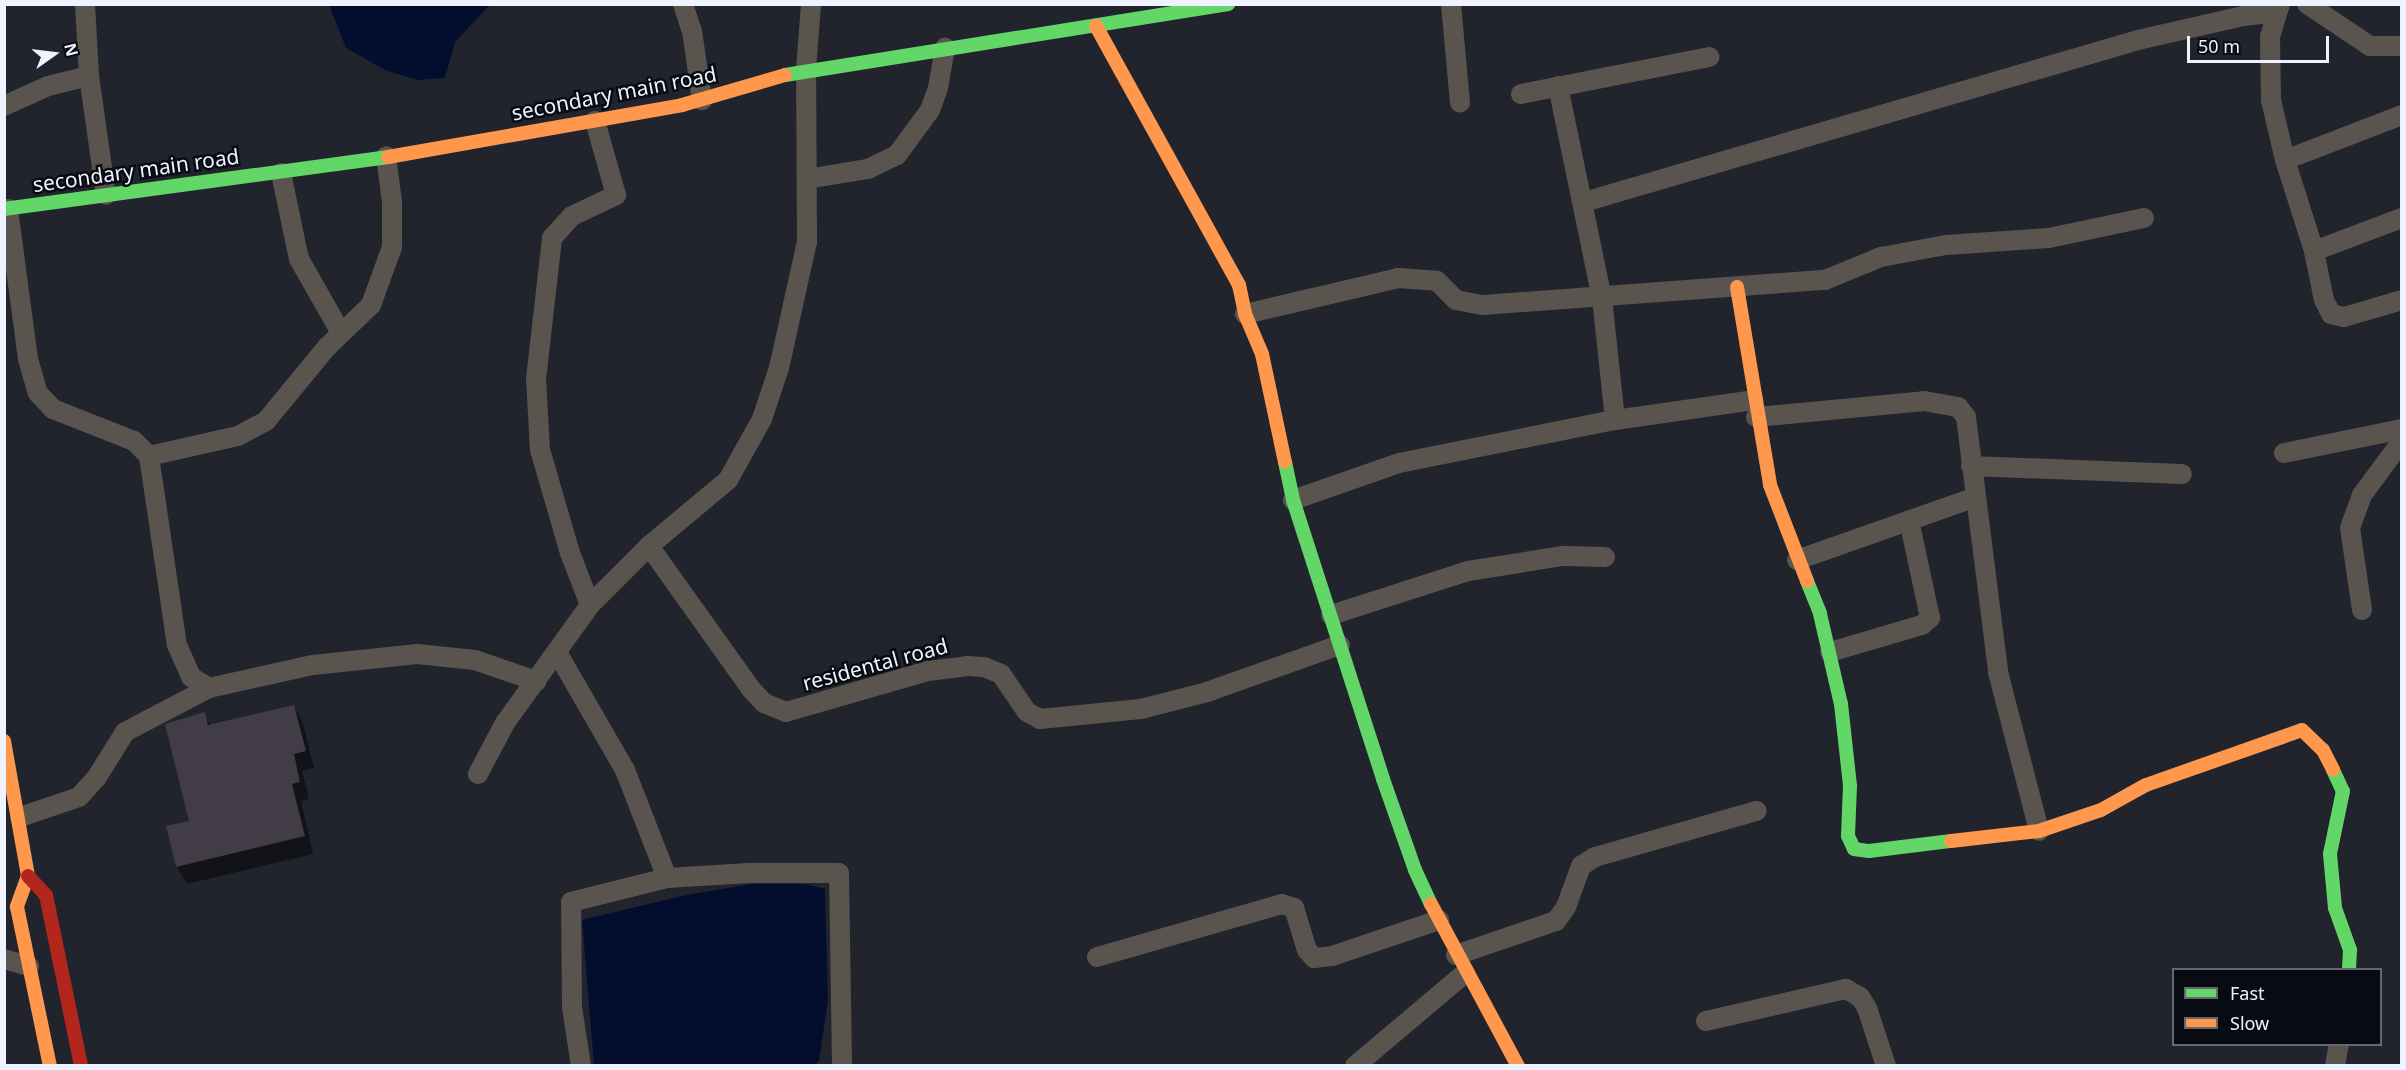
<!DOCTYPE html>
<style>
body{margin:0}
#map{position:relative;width:2406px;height:1070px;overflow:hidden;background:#21242d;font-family:"Noto Sans",sans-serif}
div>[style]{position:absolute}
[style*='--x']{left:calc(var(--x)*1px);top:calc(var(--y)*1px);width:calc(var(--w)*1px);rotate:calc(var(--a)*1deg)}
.water>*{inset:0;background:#030e2f}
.shadow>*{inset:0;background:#0007}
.building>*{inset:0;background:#423c47}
.street>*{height:20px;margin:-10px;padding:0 10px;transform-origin:10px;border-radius:10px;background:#5a544e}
.fast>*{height:14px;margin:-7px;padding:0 7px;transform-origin:7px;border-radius:7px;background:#63d668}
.slow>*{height:14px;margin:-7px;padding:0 7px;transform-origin:7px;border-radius:7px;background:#ff974d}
.jam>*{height:14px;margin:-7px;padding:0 7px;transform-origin:7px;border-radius:7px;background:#b3261e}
span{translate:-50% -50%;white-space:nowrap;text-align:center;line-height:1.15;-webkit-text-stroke:5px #090b12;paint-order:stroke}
.street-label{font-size:21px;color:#eff2ff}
.frame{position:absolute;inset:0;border:6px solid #eff2ff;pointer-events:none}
.legend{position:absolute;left:2172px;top:968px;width:210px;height:78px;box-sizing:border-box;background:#090b12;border:2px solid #656771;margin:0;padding:8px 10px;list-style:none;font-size:18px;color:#eff2ff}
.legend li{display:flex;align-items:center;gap:12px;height:30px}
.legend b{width:30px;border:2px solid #656771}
.north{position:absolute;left:24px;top:24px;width:60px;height:60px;-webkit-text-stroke:4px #090b12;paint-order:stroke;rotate:76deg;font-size:16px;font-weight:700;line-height:24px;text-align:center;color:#eff2ff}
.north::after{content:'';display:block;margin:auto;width:21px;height:27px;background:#eff2ff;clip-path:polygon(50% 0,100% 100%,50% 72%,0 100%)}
.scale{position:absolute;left:2187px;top:36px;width:142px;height:27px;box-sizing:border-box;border:3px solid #eff2ff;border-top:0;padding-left:8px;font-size:18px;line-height:21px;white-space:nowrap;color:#eff2ff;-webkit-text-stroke:4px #090b12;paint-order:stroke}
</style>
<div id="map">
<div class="water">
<i style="clip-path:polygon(329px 5px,329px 4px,490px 5px,455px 42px,445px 78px,417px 80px,385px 70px,346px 48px)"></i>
<i style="clip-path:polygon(752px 884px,804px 884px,825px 889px,828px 1000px,819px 1061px,812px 1066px,594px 1065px,582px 920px,686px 895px)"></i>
</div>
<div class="shadow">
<i style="clip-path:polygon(294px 706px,303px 724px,314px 768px,302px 771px,309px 799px,301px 801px,313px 854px,187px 884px,177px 867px,190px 822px,204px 714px,211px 726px)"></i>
</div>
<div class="building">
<i style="clip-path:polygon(294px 705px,306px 751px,294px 754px,300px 782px,292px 784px,305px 836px,176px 867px,166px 826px,189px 821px,165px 724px,205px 712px,208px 725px)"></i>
</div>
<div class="street">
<i style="--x:85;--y:4;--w:72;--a:86.8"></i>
<i style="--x:89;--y:76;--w:120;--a:81.9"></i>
<i style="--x:683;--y:4;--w:28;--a:72"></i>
<i style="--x:692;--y:31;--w:70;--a:81.8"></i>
<i style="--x:1451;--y:4;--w:99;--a:84.8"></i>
<i style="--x:2280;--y:4;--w:34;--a:107"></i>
<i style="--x:2270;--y:36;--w:64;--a:89.1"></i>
<i style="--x:2271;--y:100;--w:62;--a:76.9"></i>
<i style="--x:2285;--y:160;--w:96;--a:72.3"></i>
<i style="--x:2314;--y:251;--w:50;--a:78.5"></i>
<i style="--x:2324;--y:300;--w:16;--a:63"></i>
<i style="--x:2331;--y:314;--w:13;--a:13"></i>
<i style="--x:2344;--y:317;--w:60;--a:-16.3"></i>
<i style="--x:2307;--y:4;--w:76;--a:33.7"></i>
<i style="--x:2370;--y:46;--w:32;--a:0"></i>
<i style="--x:1558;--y:86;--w:217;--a:78.3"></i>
<i style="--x:1602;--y:298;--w:123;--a:83.9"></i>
<i style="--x:1521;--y:94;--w:192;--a:-11.1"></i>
<i style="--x:4;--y:106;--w:48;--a:-24.4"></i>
<i style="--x:48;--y:86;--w:42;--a:-13.7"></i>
<i style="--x:2285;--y:160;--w:125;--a:-21"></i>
<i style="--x:281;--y:173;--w:88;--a:78.2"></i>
<i style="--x:299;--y:259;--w:85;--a:60.4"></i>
<i style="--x:807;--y:179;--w:62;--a:-9.3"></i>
<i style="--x:868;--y:169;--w:32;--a:-26"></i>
<i style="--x:897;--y:155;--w:56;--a:-53.7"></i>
<i style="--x:930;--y:110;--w:23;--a:-70"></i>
<i style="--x:938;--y:88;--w:41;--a:-80.1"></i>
<i style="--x:1584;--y:202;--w:577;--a:-16.3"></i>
<i style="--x:2138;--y:40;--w:109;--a:-12.8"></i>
<i style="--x:2244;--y:16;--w:33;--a:-7"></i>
<i style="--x:8;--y:209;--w:151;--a:82.4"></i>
<i style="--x:28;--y:359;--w:35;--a:74"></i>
<i style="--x:38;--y:393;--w:22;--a:47"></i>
<i style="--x:53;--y:409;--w:87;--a:21.6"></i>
<i style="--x:134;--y:441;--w:21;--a:45"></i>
<i style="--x:149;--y:456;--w:191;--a:81.6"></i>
<i style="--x:177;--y:645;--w:35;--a:66"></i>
<i style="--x:191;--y:677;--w:21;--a:31"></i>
<i style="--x:209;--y:688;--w:107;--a:-12.5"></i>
<i style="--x:313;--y:665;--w:105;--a:-6"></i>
<i style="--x:417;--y:654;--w:58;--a:5.9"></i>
<i style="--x:475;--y:660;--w:65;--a:19"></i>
<i style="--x:2314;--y:251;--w:94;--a:-20.6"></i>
<i style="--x:1245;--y:314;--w:157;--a:-13.2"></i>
<i style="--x:1398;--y:278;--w:39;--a:4"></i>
<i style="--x:1437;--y:281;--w:27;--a:45"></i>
<i style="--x:1456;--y:300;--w:26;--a:11"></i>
<i style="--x:1482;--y:305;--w:344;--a:-4.2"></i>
<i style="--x:1825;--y:280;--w:61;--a:-22.3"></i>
<i style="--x:1881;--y:257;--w:66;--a:-10.5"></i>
<i style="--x:1946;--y:245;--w:103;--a:-3.9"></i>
<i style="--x:2049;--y:238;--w:97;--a:-11.9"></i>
<i style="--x:1756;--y:417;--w:169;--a:-5.4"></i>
<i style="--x:1924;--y:401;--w:35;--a:10"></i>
<i style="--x:1958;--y:407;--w:13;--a:51"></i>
<i style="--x:1966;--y:417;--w:257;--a:82.8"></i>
<i style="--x:1998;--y:672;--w:164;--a:75.5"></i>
<i style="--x:2284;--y:453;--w:120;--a:-11.5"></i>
<i style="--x:149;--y:456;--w:91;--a:-12.7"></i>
<i style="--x:238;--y:436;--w:32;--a:-28"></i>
<i style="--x:266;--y:421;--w:96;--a:-50.5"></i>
<i style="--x:327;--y:347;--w:61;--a:-43.7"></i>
<i style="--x:371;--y:305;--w:62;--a:-70.1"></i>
<i style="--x:392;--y:247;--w:45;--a:-90"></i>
<i style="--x:392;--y:202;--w:46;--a:-97.4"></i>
<i style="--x:1971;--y:466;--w:211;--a:2.2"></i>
<i style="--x:1293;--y:500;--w:112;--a:-19.2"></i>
<i style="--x:1399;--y:463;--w:220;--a:-11.3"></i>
<i style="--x:1615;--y:420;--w:140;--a:-8.2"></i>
<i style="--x:649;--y:546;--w:176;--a:54.5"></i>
<i style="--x:751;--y:689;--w:19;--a:47"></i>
<i style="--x:764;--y:703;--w:24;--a:22"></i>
<i style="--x:786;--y:712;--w:148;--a:-16.1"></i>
<i style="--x:928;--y:671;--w:38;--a:-7"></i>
<i style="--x:966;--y:666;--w:18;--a:3"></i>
<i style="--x:984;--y:667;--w:18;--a:22"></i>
<i style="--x:1001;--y:674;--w:46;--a:55.6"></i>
<i style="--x:1027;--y:712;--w:15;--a:28"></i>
<i style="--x:1040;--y:719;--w:101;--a:-5.7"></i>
<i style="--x:1141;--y:709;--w:68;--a:-14.4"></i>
<i style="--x:1207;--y:692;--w:141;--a:-19.5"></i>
<i style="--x:1797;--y:560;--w:187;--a:-19.4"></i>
<i style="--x:590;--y:605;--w:56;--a:-111"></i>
<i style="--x:570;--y:553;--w:107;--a:-106.2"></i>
<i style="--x:540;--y:450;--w:71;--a:-93.2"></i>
<i style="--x:536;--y:379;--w:142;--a:-83.5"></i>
<i style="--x:552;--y:238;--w:30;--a:-48"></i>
<i style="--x:572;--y:216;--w:49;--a:-25.5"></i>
<i style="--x:616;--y:195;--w:77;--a:-105.8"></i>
<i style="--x:2362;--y:610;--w:83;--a:-98.3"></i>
<i style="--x:2350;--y:528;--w:35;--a:-70"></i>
<i style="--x:2362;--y:495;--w:67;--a:-53.5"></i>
<i style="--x:1331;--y:615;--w:144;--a:-17.8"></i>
<i style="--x:1468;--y:571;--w:96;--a:-9"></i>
<i style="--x:1563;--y:556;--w:42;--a:1.4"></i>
<i style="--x:1830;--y:652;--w:96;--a:-16.4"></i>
<i style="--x:1922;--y:625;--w:11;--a:-41"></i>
<i style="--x:1930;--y:618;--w:100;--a:-102.1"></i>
<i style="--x:558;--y:654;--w:134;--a:60"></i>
<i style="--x:625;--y:770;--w:116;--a:68.7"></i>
<i style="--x:478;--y:774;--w:58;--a:-62.1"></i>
<i style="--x:505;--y:723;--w:145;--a:-54.2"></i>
<i style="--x:590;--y:605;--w:83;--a:-45"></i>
<i style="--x:649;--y:546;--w:103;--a:-39.9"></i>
<i style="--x:728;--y:480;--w:70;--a:-60.9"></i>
<i style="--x:762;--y:419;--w:54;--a:-71.6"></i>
<i style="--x:779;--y:368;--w:129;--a:-77.5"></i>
<i style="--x:807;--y:242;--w:173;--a:-90.3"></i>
<i style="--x:806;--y:69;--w:65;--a:-85.6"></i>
<i style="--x:20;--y:817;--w:62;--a:-18.7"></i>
<i style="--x:79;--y:797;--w:27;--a:-48"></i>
<i style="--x:97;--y:777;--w:53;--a:-58.1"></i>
<i style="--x:125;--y:732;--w:95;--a:-27.6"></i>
<i style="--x:1456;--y:955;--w:106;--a:-18.8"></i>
<i style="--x:1556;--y:921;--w:17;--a:-54"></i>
<i style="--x:1566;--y:907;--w:44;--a:-69.9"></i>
<i style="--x:1581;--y:866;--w:17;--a:-33"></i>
<i style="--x:1595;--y:857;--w:168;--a:-15.9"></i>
<i style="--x:1097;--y:957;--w:192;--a:-16"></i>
<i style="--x:1282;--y:904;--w:13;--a:18"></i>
<i style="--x:1294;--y:908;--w:44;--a:72.8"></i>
<i style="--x:1307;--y:950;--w:11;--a:49"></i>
<i style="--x:1314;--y:958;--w:18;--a:-6"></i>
<i style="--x:1332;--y:956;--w:113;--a:-18.6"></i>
<i style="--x:4;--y:959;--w:26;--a:16"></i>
<i style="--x:1706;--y:1021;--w:144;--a:-12.9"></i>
<i style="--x:1846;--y:989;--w:16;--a:30"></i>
<i style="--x:1860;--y:997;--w:13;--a:58"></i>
<i style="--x:1867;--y:1008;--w:61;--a:71.9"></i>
<i style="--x:581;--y:1066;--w:60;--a:-98.7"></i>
<i style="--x:572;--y:1007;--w:105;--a:-90.5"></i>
<i style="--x:571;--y:902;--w:99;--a:-14"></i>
<i style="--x:667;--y:878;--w:82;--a:-3.5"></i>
<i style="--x:749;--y:873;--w:90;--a:0"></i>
<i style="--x:839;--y:873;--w:193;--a:89.1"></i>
<i style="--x:1355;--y:1066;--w:144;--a:-40.2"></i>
<i style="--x:2335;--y:1066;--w:22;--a:-80"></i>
</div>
<div class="fast">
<i style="--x:785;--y:75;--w:449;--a:-9.1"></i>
<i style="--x:4;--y:209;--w:388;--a:-7.7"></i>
<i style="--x:1285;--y:462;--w:39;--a:78"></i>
<i style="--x:1293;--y:500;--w:293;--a:72.1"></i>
<i style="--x:1383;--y:779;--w:96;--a:70.6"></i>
<i style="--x:1415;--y:870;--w:38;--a:65"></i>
<i style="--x:1807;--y:581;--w:35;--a:68"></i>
<i style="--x:1820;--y:614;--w:92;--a:76.9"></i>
<i style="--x:1841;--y:704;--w:82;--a:83.7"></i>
<i style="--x:1850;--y:786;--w:50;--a:92.3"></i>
<i style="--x:1848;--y:836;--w:14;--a:65"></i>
<i style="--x:1854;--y:849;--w:15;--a:8"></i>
<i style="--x:1869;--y:851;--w:83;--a:-7"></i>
<i style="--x:2333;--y:770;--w:23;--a:65"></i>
<i style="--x:2343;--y:791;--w:64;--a:101.7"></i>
<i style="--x:2330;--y:854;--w:54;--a:84.7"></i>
<i style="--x:2335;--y:908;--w:45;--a:70.3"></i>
<i style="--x:2350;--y:950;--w:20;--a:93"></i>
</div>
<div class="slow">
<i style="--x:1096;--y:26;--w:296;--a:61.1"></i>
<i style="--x:1239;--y:285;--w:30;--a:78"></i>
<i style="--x:1245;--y:314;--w:43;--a:67"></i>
<i style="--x:1262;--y:354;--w:110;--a:78"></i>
<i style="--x:388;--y:157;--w:299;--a:-10"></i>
<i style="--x:682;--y:105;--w:107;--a:-16.2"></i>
<i style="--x:1737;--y:287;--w:201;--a:80.5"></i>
<i style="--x:1770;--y:485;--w:103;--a:68.9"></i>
<i style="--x:4;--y:741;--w:137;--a:79.9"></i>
<i style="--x:28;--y:876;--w:33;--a:110"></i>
<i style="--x:17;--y:907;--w:162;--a:78.3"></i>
<i style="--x:1951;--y:841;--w:89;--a:-6.5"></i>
<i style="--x:2039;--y:831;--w:65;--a:-18.7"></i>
<i style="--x:2101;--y:810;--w:51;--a:-29.1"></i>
<i style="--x:2146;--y:785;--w:165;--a:-19.4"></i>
<i style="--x:2302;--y:730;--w:29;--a:44"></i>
<i style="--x:2323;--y:750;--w:22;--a:63"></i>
<i style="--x:1431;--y:904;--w:184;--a:61.8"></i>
</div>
<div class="jam">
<i style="--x:28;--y:876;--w:26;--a:47"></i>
<i style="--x:46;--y:895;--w:175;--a:78.4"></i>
</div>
<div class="street-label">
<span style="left:614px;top:93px;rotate:-11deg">secondary main road</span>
<span style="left:136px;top:170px;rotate:-8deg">secondary main road</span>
<span style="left:875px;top:664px;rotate:-15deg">residental road</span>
</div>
<div class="frame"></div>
<ul class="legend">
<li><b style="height:8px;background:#63d668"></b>Fast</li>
<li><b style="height:8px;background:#ff974d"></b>Slow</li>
</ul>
<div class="north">N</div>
<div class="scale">50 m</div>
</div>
